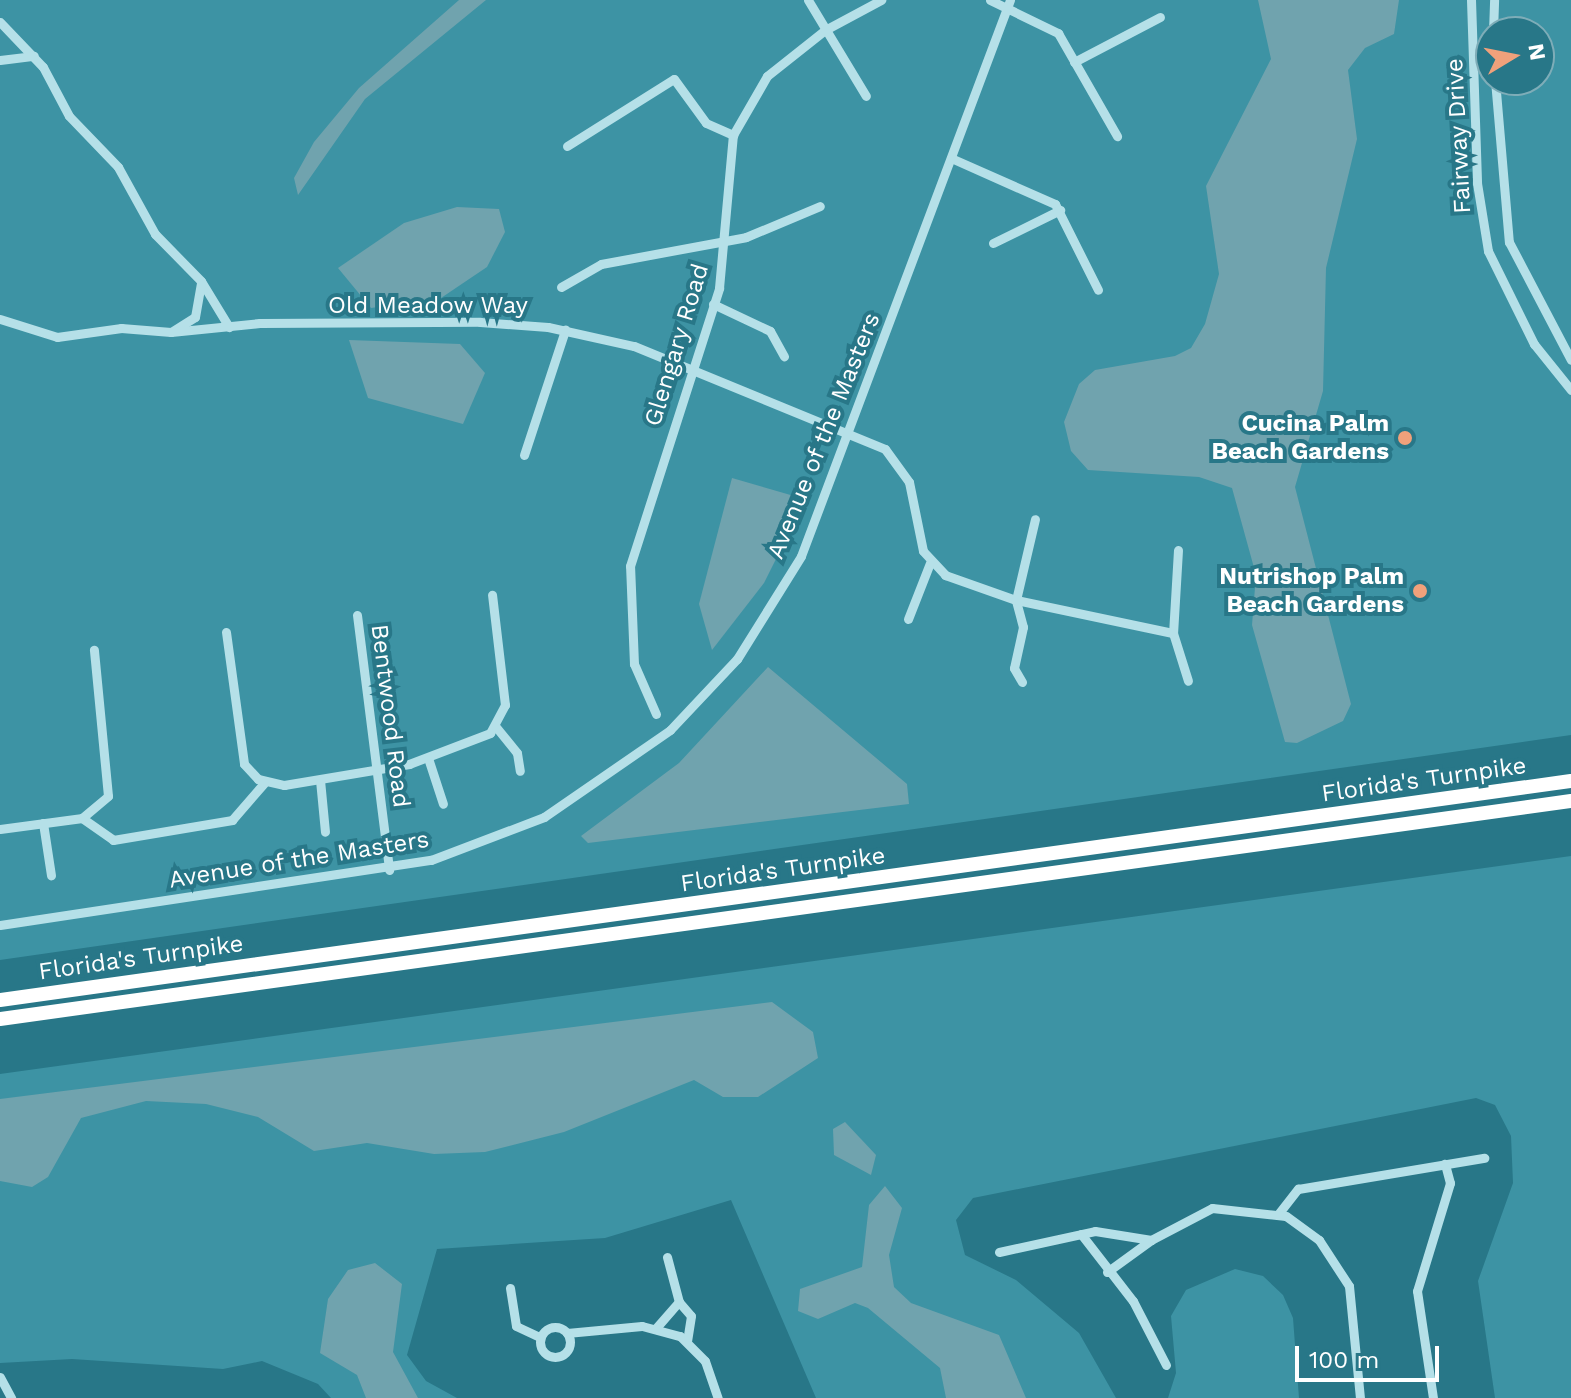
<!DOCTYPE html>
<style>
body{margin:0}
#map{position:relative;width:1571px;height:1398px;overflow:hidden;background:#287788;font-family:"Work Sans",sans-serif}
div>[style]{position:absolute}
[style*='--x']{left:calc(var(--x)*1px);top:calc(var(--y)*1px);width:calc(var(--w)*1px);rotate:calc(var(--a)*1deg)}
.green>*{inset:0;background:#3d93a4}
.water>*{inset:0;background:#70a3ae}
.minor>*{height:9px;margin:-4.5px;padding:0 4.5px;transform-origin:4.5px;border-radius:4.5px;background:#b5e0e8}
.minor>.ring{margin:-4.5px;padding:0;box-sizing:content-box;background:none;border:9px solid #b5e0e8;border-radius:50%}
.highway>*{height:14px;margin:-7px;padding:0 7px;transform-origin:7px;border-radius:7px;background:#fff}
.dots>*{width:22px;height:22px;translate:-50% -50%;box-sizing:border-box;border:4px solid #287788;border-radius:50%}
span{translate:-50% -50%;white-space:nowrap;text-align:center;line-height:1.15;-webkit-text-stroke:8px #287788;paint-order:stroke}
.street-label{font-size:24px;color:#fff}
.poi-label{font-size:24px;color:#fff;font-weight:700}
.right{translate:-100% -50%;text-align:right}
.north{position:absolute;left:1475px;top:16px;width:80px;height:80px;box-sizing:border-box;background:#287788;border:2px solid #7eadb8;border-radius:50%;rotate:80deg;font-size:22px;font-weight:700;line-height:32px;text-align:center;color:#fff}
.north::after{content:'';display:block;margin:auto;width:28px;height:36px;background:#f0a17b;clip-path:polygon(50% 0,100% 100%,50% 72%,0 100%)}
.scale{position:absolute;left:1295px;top:1346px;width:144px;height:36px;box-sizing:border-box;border:4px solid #fff;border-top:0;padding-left:10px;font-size:24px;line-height:28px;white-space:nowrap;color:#fff;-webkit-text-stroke:6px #287788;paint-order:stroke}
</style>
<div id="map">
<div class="green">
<i style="clip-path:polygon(evenodd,0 0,1571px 0,1571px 735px,0 960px,0 0,1491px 32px,1539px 32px,1539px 80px,1491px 80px,1491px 32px)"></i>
<i style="clip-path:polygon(1571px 856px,1571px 1398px,1495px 1398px,1478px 1281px,1513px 1183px,1511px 1136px,1495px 1105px,1476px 1098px,973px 1198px,956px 1220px,965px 1255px,1016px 1280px,1079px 1333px,1116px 1398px,816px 1398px,731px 1200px,605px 1238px,437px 1249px,407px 1355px,426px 1381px,457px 1398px,331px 1398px,318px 1384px,262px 1361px,223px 1369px,72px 1359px,0 1363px,0 1074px)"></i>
<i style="clip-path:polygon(1235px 1269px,1263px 1276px,1283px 1295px,1293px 1318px,1299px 1398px,1168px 1398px,1176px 1373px,1171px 1316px,1186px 1290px)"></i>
</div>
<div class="water">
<i style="clip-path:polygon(459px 0,486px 0,365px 99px,298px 195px,294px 178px,314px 142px,359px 88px)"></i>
<i style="clip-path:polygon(1258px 0,1399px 0,1394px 34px,1365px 48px,1348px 70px,1357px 139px,1326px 268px,1323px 391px,1295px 487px,1351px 704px,1343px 721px,1297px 743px,1285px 742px,1252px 625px,1256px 575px,1232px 488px,1199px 477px,1088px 470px,1071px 451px,1064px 422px,1079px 384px,1095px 370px,1175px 356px,1191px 348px,1205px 324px,1219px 274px,1206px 186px,1271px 59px)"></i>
<i style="clip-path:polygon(457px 207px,499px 209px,505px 232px,487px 267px,441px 298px,371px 308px,338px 268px,404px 223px)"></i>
<i style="clip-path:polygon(349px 340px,460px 344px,485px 373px,463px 424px,368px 398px)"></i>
<i style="clip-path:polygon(732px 478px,794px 496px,787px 537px,764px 583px,712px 650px,699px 604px)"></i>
<i style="clip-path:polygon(768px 667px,907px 784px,909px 804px,588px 843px,581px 836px,679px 763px)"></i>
<i style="clip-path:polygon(772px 1002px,813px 1032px,818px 1058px,758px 1097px,723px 1097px,694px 1080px,564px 1132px,485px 1152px,434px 1154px,367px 1143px,314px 1151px,258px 1117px,206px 1104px,146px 1101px,81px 1118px,48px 1177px,32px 1187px,0 1181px,0 1099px)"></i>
<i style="clip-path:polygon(845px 1122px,876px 1155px,871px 1175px,834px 1155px,833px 1129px)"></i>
<i style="clip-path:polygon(885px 1186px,902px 1208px,889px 1255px,894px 1287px,911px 1303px,999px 1335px,1026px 1398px,946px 1398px,940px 1368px,868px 1308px,855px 1303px,818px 1319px,798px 1311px,800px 1289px,862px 1267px,869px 1205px)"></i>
<i style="clip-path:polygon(375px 1263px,402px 1284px,393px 1352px,418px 1398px,366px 1398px,357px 1375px,320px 1353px,328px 1299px,348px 1270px)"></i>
</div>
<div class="minor">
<i style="--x:808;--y:0;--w:112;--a:58.9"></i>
<i style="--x:990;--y:0;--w:76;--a:25.9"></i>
<i style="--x:1058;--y:33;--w:119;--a:60.2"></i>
<i style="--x:1471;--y:0;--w:183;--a:88.1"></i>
<i style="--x:1477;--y:183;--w:69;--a:80.8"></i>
<i style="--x:1488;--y:251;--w:104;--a:63.7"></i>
<i style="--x:1534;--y:344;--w:59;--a:51.2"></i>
<i style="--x:0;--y:22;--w:62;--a:46.3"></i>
<i style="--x:43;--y:67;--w:55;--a:62"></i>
<i style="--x:69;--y:116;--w:71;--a:46.1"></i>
<i style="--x:118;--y:167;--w:77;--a:61.1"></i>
<i style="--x:155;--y:234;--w:66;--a:45.6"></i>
<i style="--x:201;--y:281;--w:54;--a:58.7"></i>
<i style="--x:1493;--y:32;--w:32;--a:-88"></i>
<i style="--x:0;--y:60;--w:34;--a:-7"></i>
<i style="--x:1074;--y:62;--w:97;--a:-27.6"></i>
<i style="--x:1495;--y:80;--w:163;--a:85.1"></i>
<i style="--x:1509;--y:242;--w:133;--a:62.3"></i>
<i style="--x:567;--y:146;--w:126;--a:-32.1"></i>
<i style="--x:674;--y:79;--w:54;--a:54"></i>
<i style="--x:706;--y:123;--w:30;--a:24"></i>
<i style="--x:951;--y:158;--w:114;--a:23.9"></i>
<i style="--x:1055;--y:204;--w:96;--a:63.4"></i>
<i style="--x:993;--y:243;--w:75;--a:-26.2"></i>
<i style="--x:561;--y:287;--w:46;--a:-29.9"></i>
<i style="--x:601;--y:264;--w:147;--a:-10.5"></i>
<i style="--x:746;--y:237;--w:80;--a:-22.7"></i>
<i style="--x:713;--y:304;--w:63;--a:25.3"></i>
<i style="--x:770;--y:331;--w:29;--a:61"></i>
<i style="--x:0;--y:319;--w:60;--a:17.5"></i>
<i style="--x:57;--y:337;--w:65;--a:-8"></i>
<i style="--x:121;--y:328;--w:50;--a:4.6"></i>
<i style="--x:171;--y:332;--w:28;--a:-32"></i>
<i style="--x:195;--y:317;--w:34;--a:-80"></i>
<i style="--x:171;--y:332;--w:89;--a:-5.8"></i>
<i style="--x:260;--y:323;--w:220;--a:-0.3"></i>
<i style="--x:480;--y:322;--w:68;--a:4.2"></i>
<i style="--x:548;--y:327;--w:88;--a:12.5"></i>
<i style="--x:634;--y:346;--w:271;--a:22.3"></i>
<i style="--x:885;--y:449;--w:41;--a:54"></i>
<i style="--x:909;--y:482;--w:70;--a:78.5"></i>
<i style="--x:923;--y:551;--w:33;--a:47"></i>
<i style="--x:945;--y:575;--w:75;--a:19.4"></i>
<i style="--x:1016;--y:600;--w:160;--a:11.9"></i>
<i style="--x:524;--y:455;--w:132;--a:-71.8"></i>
<i style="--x:1178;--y:550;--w:83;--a:93.4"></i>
<i style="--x:1173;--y:633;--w:50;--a:72.6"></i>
<i style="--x:357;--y:615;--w:257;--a:82.8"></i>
<i style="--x:908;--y:619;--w:60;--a:-68.6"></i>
<i style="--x:226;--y:632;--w:133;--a:82.2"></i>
<i style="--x:244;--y:764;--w:21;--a:47"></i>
<i style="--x:258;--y:779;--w:27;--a:13"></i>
<i style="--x:284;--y:785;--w:127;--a:-9.5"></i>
<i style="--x:409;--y:764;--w:87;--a:-20.9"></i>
<i style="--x:490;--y:733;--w:32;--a:-62"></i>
<i style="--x:505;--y:705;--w:111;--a:-96.7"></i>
<i style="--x:1022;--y:682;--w:16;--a:-120"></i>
<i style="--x:1014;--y:668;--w:42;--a:-77.6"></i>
<i style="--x:1023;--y:627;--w:28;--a:-105"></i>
<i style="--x:1016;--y:600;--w:83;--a:-76.8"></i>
<i style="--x:656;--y:714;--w:55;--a:-113.7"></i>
<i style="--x:634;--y:664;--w:98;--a:-92.3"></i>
<i style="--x:630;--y:566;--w:292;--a:-72.2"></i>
<i style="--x:719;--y:288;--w:154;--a:-84.8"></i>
<i style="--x:733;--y:135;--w:68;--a:-60"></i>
<i style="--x:767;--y:76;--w:74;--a:-38.4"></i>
<i style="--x:825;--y:30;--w:64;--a:-28.2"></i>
<i style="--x:496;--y:727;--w:33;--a:51"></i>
<i style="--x:517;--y:753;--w:18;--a:81"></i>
<i style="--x:428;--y:758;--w:48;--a:71.9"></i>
<i style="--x:320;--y:780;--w:52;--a:84.5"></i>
<i style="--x:82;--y:818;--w:38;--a:35"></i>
<i style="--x:113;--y:840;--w:121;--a:-9.5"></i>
<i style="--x:232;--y:820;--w:49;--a:-49.1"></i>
<i style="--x:43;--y:823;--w:53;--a:81.3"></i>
<i style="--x:0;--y:829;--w:83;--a:-7.6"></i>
<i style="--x:82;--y:818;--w:34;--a:-40"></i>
<i style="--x:108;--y:796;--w:147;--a:-95.5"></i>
<i style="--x:0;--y:925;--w:436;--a:-8.6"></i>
<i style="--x:431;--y:860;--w:121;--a:-20.8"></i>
<i style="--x:544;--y:817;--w:153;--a:-34.6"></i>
<i style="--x:670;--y:730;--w:98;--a:-46.7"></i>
<i style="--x:737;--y:659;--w:121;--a:-58.1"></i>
<i style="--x:801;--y:556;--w:594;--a:-69.4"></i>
<i style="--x:1279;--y:1213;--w:31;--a:-52"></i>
<i style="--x:1298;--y:1189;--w:189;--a:-9.5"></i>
<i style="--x:1081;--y:1234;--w:85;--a:52.2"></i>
<i style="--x:1133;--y:1301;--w:72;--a:62.7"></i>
<i style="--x:999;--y:1252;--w:98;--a:-12.3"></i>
<i style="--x:1095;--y:1231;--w:57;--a:9.1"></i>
<i style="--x:1151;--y:1240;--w:69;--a:-27.7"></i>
<i style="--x:1212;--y:1208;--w:74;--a:6.2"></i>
<i style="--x:1286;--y:1216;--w:41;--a:36"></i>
<i style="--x:1319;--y:1240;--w:55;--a:56.9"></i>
<i style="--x:1349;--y:1286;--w:113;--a:84.4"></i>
<i style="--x:667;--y:1257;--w:47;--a:75.1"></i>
<i style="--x:1107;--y:1272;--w:54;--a:-36"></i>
<i style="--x:510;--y:1288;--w:38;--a:81"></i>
<i style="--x:516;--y:1326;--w:26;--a:25"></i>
<i class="ring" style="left:540px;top:1327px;width:21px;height:21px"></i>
<i style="--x:656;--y:1328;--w:35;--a:-49"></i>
<i style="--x:679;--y:1302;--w:18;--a:49"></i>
<i style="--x:691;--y:1316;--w:24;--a:99"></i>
<i style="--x:567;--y:1333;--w:75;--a:-5.3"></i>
<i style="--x:642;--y:1326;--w:39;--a:15"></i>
<i style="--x:680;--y:1336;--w:35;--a:45"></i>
<i style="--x:705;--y:1361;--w:39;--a:71"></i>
<i style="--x:0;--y:1377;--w:24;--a:62"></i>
<i style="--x:1433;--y:1398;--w:108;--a:-98.5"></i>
<i style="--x:1417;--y:1291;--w:113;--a:-73"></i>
<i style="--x:1450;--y:1183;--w:20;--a:-105"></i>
</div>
<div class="highway">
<i style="--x:0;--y:1000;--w:1586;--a:-7.94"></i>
<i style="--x:0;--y:1019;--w:1586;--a:-7.9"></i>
</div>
<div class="dots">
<i style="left:1405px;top:438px;background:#f0a17b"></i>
<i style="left:1420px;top:591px;background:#f0a17b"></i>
</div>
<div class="street-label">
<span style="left:1459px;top:136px;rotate:-93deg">Fairway Drive</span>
<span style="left:428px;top:306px">Old Meadow Way</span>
<span style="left:677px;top:345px;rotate:-73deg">Glengary Road</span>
<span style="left:824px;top:436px;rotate:-68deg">Avenue of the Masters</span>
<span style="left:390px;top:716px;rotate:83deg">Bentwood Road</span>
<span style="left:1424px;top:780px;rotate:-8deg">Florida's Turnpike</span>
<span style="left:299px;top:860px;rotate:-9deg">Avenue of the Masters</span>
<span style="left:783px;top:870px;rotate:-8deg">Florida's Turnpike</span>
<span style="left:141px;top:958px;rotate:-8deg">Florida's Turnpike</span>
</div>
<div class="poi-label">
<span class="right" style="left:1389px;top:438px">Cucina Palm<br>Beach Gardens</span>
<span class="right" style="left:1404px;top:591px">Nutrishop Palm<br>Beach Gardens</span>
</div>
<div class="north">N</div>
<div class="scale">100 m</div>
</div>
